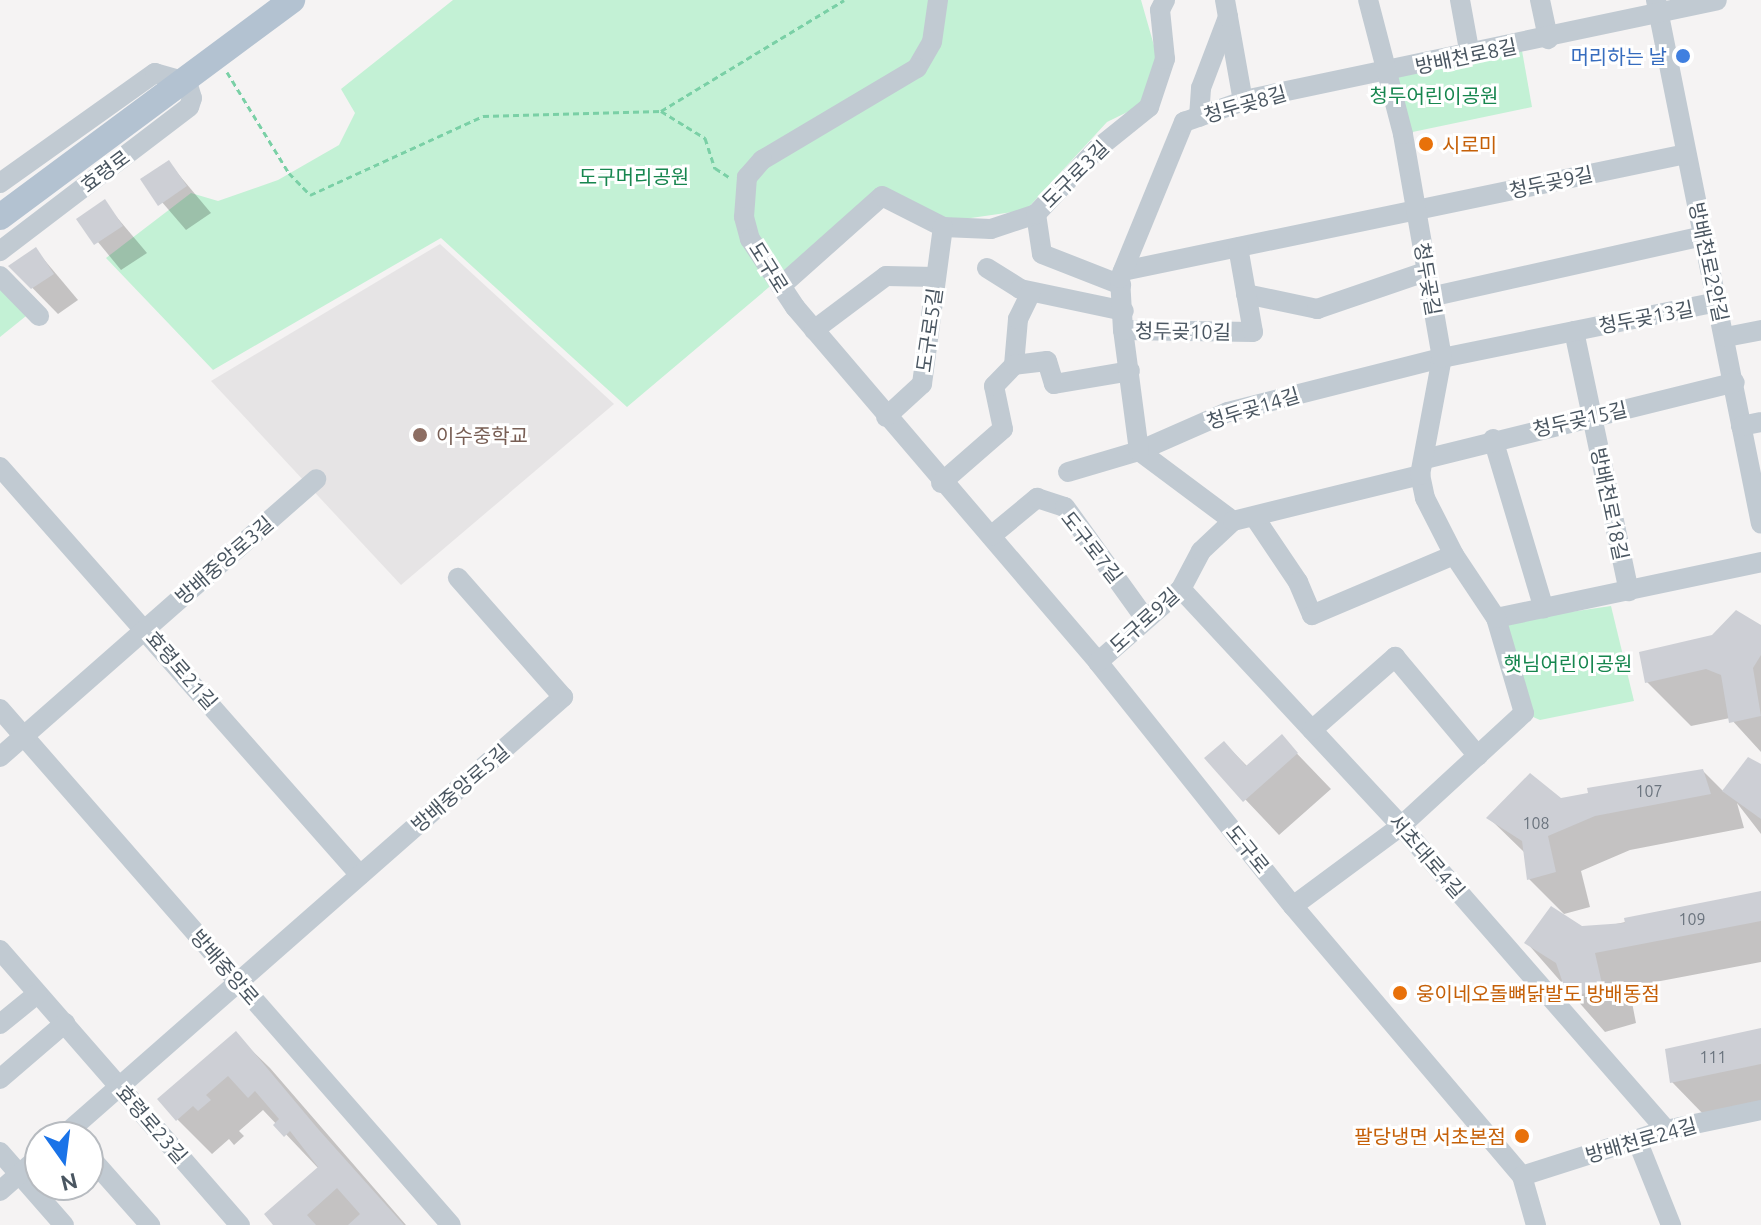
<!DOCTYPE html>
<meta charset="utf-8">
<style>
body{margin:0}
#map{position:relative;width:1761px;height:1225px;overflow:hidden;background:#f5f3f3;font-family:Ubuntu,"Noto Sans KR",sans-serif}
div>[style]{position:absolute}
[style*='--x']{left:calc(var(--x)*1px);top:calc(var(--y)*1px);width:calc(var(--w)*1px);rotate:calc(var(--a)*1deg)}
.education>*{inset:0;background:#e6e4e5}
.green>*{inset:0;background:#c3f1d5}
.shadow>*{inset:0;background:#0003}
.building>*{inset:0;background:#cdcfd5}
.path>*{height:3px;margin-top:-1.5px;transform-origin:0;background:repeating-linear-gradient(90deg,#7ad0a6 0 6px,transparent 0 10px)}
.minor>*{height:20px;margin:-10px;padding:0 10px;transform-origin:10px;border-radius:10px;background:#c1cad2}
.major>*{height:26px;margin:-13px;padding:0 13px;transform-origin:13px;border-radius:13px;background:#b3c2d1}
.dots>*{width:22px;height:22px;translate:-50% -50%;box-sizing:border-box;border:4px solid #fff;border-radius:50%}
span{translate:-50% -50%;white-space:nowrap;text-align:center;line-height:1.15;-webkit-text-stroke:6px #fff;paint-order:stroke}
.number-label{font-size:16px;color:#6b747e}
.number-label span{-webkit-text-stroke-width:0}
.street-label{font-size:20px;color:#4a5661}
.shop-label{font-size:20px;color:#366cbe}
.right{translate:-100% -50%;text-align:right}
.park-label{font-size:20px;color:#17864f}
.food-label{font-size:20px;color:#c56008}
.left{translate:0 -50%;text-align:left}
.education-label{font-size:20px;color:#785e54}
.north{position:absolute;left:24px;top:1121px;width:80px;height:80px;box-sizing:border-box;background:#fff;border:2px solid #b7bbc0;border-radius:50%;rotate:166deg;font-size:22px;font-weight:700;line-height:32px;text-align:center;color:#4a5661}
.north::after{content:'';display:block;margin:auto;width:28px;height:36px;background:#1a73e8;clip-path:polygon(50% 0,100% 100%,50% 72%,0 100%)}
</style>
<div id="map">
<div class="education">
<i style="clip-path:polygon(440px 244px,614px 404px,401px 585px,211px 381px)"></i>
</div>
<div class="green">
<i style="clip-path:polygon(453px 0,1141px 0,1159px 63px,1148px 102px,1107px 122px,1026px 210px,950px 221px,883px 191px,627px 407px,441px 238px,213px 370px,106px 258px,191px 193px,218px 201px,278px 180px,339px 145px,355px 113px,341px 89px)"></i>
<i style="clip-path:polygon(1521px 45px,1532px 107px,1403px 134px,1385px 73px)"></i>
<i style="clip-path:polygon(0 281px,31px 312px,0 337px)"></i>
<i style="clip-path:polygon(1611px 606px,1634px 701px,1540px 720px,1524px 713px,1501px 622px)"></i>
</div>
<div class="shadow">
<i style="clip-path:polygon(169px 163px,211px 213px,186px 230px,143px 180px)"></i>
<i style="clip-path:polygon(104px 202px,147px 253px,121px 270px,79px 219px)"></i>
<i style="clip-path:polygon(36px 250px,78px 300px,58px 314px,11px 266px)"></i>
<i style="clip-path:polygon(1761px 627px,1761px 752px,1730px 718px,1691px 726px,1647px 682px)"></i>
<i style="clip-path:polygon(1281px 737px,1331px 789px,1279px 835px,1207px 759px,1224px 743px,1248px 767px)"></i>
<i style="clip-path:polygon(1761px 766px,1761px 834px,1737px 803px,1744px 828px,1630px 850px,1581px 871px,1590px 907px,1564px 914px,1529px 879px,1524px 852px,1489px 818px,1703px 771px,1724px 792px)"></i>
<i style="clip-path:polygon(1761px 893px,1761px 962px,1629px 987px,1636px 1023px,1605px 1032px,1527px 943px)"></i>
<i style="clip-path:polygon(1761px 1030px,1761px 1106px,1706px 1117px,1672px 1082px)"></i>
<i style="clip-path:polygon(235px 1034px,270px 1068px,406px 1225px,276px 1225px,319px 1169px,263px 1110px,239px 1131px,244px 1136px,234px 1145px,229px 1139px,212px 1154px,178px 1120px,160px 1100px)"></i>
</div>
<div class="building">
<i style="clip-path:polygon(169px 160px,187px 186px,158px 206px,140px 179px)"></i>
<i style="clip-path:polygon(105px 199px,123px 226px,94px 245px,76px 219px)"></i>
<i style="clip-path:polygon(36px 247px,54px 274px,31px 289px,8px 266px)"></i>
<i style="clip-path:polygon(1736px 610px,1761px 625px,1761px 655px,1753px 668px,1761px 716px,1729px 723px,1721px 675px,1706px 669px,1645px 683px,1639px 652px,1712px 635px)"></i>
<i style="clip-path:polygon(1282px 734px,1298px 753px,1243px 802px,1204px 758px,1224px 741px,1246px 766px)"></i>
<i style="clip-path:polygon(1748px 757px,1761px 764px,1761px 819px,1722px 791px)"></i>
<i style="clip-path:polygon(1703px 769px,1711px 794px,1595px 816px,1548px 836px,1556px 872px,1527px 880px,1522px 841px,1486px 818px,1530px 773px,1561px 798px,1588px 793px,1587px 788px)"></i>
<i style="clip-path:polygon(1761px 891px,1761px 921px,1595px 953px,1603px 988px,1568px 998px,1556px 963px,1524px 943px,1551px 906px,1582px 926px,1625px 923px,1624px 918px)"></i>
<i style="clip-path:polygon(1761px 1028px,1761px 1064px,1670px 1083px,1665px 1049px)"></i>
<i style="clip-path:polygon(236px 1031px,319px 1130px,404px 1225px,348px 1225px,360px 1214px,337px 1188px,307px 1215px,316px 1225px,273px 1225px,264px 1214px,318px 1167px,290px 1131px,284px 1137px,273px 1125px,279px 1119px,255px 1091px,248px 1098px,228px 1076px,206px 1095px,211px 1100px,198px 1111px,193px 1106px,176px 1121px,157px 1099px)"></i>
</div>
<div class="path">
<i style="--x:227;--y:72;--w:119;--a:58.5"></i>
<i style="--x:289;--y:173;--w:30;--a:46"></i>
<i style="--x:310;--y:195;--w:190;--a:-24.5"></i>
<i style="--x:483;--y:116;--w:178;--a:-1.6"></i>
<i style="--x:661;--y:111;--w:214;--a:-31.2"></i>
<i style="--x:661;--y:111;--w:52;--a:31.5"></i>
<i style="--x:705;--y:138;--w:32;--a:72"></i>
<i style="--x:715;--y:168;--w:17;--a:33"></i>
</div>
<div class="minor">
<i style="--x:938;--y:0;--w:42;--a:98.1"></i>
<i style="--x:932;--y:42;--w:30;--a:120"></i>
<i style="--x:917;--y:68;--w:180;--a:149.3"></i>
<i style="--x:762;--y:160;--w:23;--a:131"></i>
<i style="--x:747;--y:177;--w:40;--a:94.3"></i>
<i style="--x:744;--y:217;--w:23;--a:75"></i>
<i style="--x:750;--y:239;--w:82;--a:56.5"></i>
<i style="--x:795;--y:307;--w:467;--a:49.5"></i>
<i style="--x:1098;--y:662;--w:312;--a:51.4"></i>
<i style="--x:1293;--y:906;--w:354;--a:49.7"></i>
<i style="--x:1522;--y:1176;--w:51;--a:74.1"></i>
<i style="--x:1460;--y:0;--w:56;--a:79.7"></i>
<i style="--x:1540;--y:0;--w:40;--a:78"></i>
<i style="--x:1656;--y:0;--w:534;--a:78.67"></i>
<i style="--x:1228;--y:17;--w:85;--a:79.9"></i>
<i style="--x:1199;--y:117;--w:29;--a:-86"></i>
<i style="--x:1201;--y:88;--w:76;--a:-69.2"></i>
<i style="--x:1228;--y:17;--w:17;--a:-100"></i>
<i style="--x:0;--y:183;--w:190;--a:-35.4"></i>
<i style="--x:155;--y:73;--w:33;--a:16"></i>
<i style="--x:187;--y:82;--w:17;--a:73"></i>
<i style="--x:192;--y:98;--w:9;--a:108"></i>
<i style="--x:189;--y:107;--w:238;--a:142.7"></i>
<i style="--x:1036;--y:214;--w:40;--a:81.5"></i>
<i style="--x:1042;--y:254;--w:85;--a:21.4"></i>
<i style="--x:987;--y:268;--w:39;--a:32"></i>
<i style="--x:1020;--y:289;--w:106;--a:11.9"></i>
<i style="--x:1123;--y:271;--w:575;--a:-11.74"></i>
<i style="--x:0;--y:276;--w:56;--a:45.7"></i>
<i style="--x:781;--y:286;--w:135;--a:-41.7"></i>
<i style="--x:882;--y:196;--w:68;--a:26.9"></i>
<i style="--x:943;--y:227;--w:48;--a:2.4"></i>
<i style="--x:991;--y:229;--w:47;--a:-18.4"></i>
<i style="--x:1036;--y:214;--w:89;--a:-46.8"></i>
<i style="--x:1097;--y:149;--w:67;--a:-38.9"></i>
<i style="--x:1149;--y:107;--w:51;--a:-71.6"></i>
<i style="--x:1165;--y:59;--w:49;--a:-95.8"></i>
<i style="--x:1160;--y:10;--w:11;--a:-63"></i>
<i style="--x:1246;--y:294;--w:73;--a:11.9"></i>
<i style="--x:1317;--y:309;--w:114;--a:-18.9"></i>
<i style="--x:1430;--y:297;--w:280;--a:-12.6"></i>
<i style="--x:814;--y:330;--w:90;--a:-36.9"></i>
<i style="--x:886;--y:276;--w:50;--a:1.1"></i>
<i style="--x:1123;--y:330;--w:130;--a:0.9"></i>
<i style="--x:1253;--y:332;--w:86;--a:-100"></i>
<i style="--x:1574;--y:331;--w:266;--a:78.1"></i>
<i style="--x:1726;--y:337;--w:36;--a:-11"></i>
<i style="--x:1014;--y:365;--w:46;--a:-85"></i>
<i style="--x:1018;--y:319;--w:30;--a:-64"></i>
<i style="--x:886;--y:417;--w:49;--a:-42.5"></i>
<i style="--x:922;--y:384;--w:158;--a:-82.4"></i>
<i style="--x:1741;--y:426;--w:20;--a:-11"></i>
<i style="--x:1493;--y:439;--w:177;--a:73.3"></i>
<i style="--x:1425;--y:459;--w:319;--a:-13.9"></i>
<i style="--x:0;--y:467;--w:544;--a:48.58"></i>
<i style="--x:1068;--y:472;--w:74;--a:-16.5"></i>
<i style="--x:1139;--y:451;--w:97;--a:-23.7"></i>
<i style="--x:1228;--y:412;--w:221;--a:-14.2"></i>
<i style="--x:1442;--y:358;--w:281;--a:-11.5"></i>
<i style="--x:941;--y:483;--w:82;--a:-41.1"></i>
<i style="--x:1003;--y:429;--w:44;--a:-101.8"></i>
<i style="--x:994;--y:386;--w:29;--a:-46"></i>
<i style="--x:1014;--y:365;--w:33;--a:-7"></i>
<i style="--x:1047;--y:361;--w:24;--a:73"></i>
<i style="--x:1054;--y:384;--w:77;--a:-9.7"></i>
<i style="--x:1255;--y:518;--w:77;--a:56.1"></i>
<i style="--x:1298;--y:582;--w:36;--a:67"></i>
<i style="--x:1312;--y:615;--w:154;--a:-22.9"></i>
<i style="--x:1233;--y:521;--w:117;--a:-143.3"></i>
<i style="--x:1139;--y:451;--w:122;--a:-97.5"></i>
<i style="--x:1123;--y:330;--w:52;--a:-93.3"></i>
<i style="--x:1120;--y:278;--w:169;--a:-67.7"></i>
<i style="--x:1184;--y:122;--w:69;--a:-19.5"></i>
<i style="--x:1249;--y:99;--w:478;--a:-11.9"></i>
<i style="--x:991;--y:536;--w:60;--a:-39.6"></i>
<i style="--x:1037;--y:498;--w:29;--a:18"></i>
<i style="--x:1065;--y:507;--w:135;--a:54.3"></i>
<i style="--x:1181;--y:589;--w:323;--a:47.1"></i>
<i style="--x:1401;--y:826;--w:403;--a:48.9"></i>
<i style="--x:1496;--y:618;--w:271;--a:-11.9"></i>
<i style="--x:1098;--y:662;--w:111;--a:-41.3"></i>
<i style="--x:1181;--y:589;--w:43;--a:-62.2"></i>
<i style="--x:1201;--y:551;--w:44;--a:-43.2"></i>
<i style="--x:1233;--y:521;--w:193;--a:-13.8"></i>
<i style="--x:0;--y:709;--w:685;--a:48.85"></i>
<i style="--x:1312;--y:730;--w:111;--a:-41.3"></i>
<i style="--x:1395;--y:657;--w:129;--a:50"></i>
<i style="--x:0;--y:757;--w:421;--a:-41.3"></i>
<i style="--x:1293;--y:906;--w:134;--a:-36.5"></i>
<i style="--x:1401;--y:826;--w:167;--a:-42.6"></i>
<i style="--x:1524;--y:713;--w:99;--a:-106.4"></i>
<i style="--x:1496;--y:618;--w:76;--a:-123.7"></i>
<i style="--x:1454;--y:555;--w:64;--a:-117"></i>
<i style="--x:1425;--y:498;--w:24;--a:-102"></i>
<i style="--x:1420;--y:475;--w:119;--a:-79.4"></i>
<i style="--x:1442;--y:358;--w:227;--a:-99.9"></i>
<i style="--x:1403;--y:134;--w:138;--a:-104.6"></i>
<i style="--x:0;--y:950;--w:365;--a:48.9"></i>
<i style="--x:0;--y:1024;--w:48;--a:-39"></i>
<i style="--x:0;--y:1079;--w:86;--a:-40.7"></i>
<i style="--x:62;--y:1137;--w:667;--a:-41.29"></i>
<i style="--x:563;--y:697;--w:159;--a:-131.4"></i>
<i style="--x:1637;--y:1140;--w:92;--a:68.2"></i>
<i style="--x:0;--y:1152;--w:97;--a:48.8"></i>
<i style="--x:88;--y:1155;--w:94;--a:48.5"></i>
<i style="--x:1522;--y:1176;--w:151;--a:-17.7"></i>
<i style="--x:1666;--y:1130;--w:97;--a:-11.9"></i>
<i style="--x:0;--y:1191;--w:53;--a:-41.2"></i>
</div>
<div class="major">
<i style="--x:0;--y:217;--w:364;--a:-36.6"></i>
</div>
<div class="dots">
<i style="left:1683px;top:56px;background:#3f7fe0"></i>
<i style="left:1426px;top:144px;background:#e8710a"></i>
<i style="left:420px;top:435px;background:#8d6e63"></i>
<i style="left:1400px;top:993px;background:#e8710a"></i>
<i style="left:1522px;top:1136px;background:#e8710a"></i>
</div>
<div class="number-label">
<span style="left:1649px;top:791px">107</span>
<span style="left:1536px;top:823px">108</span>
<span style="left:1692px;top:919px">109</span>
<span style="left:1713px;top:1057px">111</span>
</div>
<div class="street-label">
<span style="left:1466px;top:56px;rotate:-12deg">방배천로8길</span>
<span style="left:1245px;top:104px;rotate:-16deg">청두곶8길</span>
<span style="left:105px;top:171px;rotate:-37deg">효령로</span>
<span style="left:1075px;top:174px;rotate:-45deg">도구로3길</span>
<span style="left:1551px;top:182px;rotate:-12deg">청두곶9길</span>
<span style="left:1709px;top:262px;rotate:78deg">방배천로2안길</span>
<span style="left:769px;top:267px;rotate:58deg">도구로</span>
<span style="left:1428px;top:279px;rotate:80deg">청두곶길</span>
<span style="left:1646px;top:317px;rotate:-11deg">청두곶13길</span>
<span style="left:929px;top:330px;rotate:-82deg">도구로5길</span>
<span style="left:1183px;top:331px;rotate:1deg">청두곶10길</span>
<span style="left:1253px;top:408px;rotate:-17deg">청두곶14길</span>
<span style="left:1580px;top:419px;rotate:-13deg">청두곶15길</span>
<span style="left:1610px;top:504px;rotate:78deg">방배천로18길</span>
<span style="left:1092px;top:547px;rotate:52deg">도구로7길</span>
<span style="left:224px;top:560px;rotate:-41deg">방배중앙로3길</span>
<span style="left:1144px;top:620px;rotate:-42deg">도구로9길</span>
<span style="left:182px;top:670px;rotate:49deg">효령로21길</span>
<span style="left:460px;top:788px;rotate:-41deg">방배중앙로5길</span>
<span style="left:1248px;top:849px;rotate:51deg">도구로</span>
<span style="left:1427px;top:856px;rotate:49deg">서초대로4길</span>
<span style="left:225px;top:967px;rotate:49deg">방배중앙로</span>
<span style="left:152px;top:1124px;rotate:49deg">효령로23길</span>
<span style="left:1641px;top:1140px;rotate:-16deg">방배천로24길</span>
</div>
<div class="shop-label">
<span class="right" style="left:1667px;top:56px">머리하는 날</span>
</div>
<div class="park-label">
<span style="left:1434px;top:95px">청두어린이공원</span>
<span style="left:634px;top:176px">도구머리공원</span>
<span style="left:1568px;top:663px">햇님어린이공원</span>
</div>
<div class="food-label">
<span class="left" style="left:1442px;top:144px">시로미</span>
<span class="left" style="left:1416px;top:993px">웅이네오돌뼈닭발도 방배동점</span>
<span class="right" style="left:1506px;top:1136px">팔당냉면 서초본점</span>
</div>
<div class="education-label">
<span class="left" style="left:436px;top:435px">이수중학교</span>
</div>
<div class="north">N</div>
</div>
